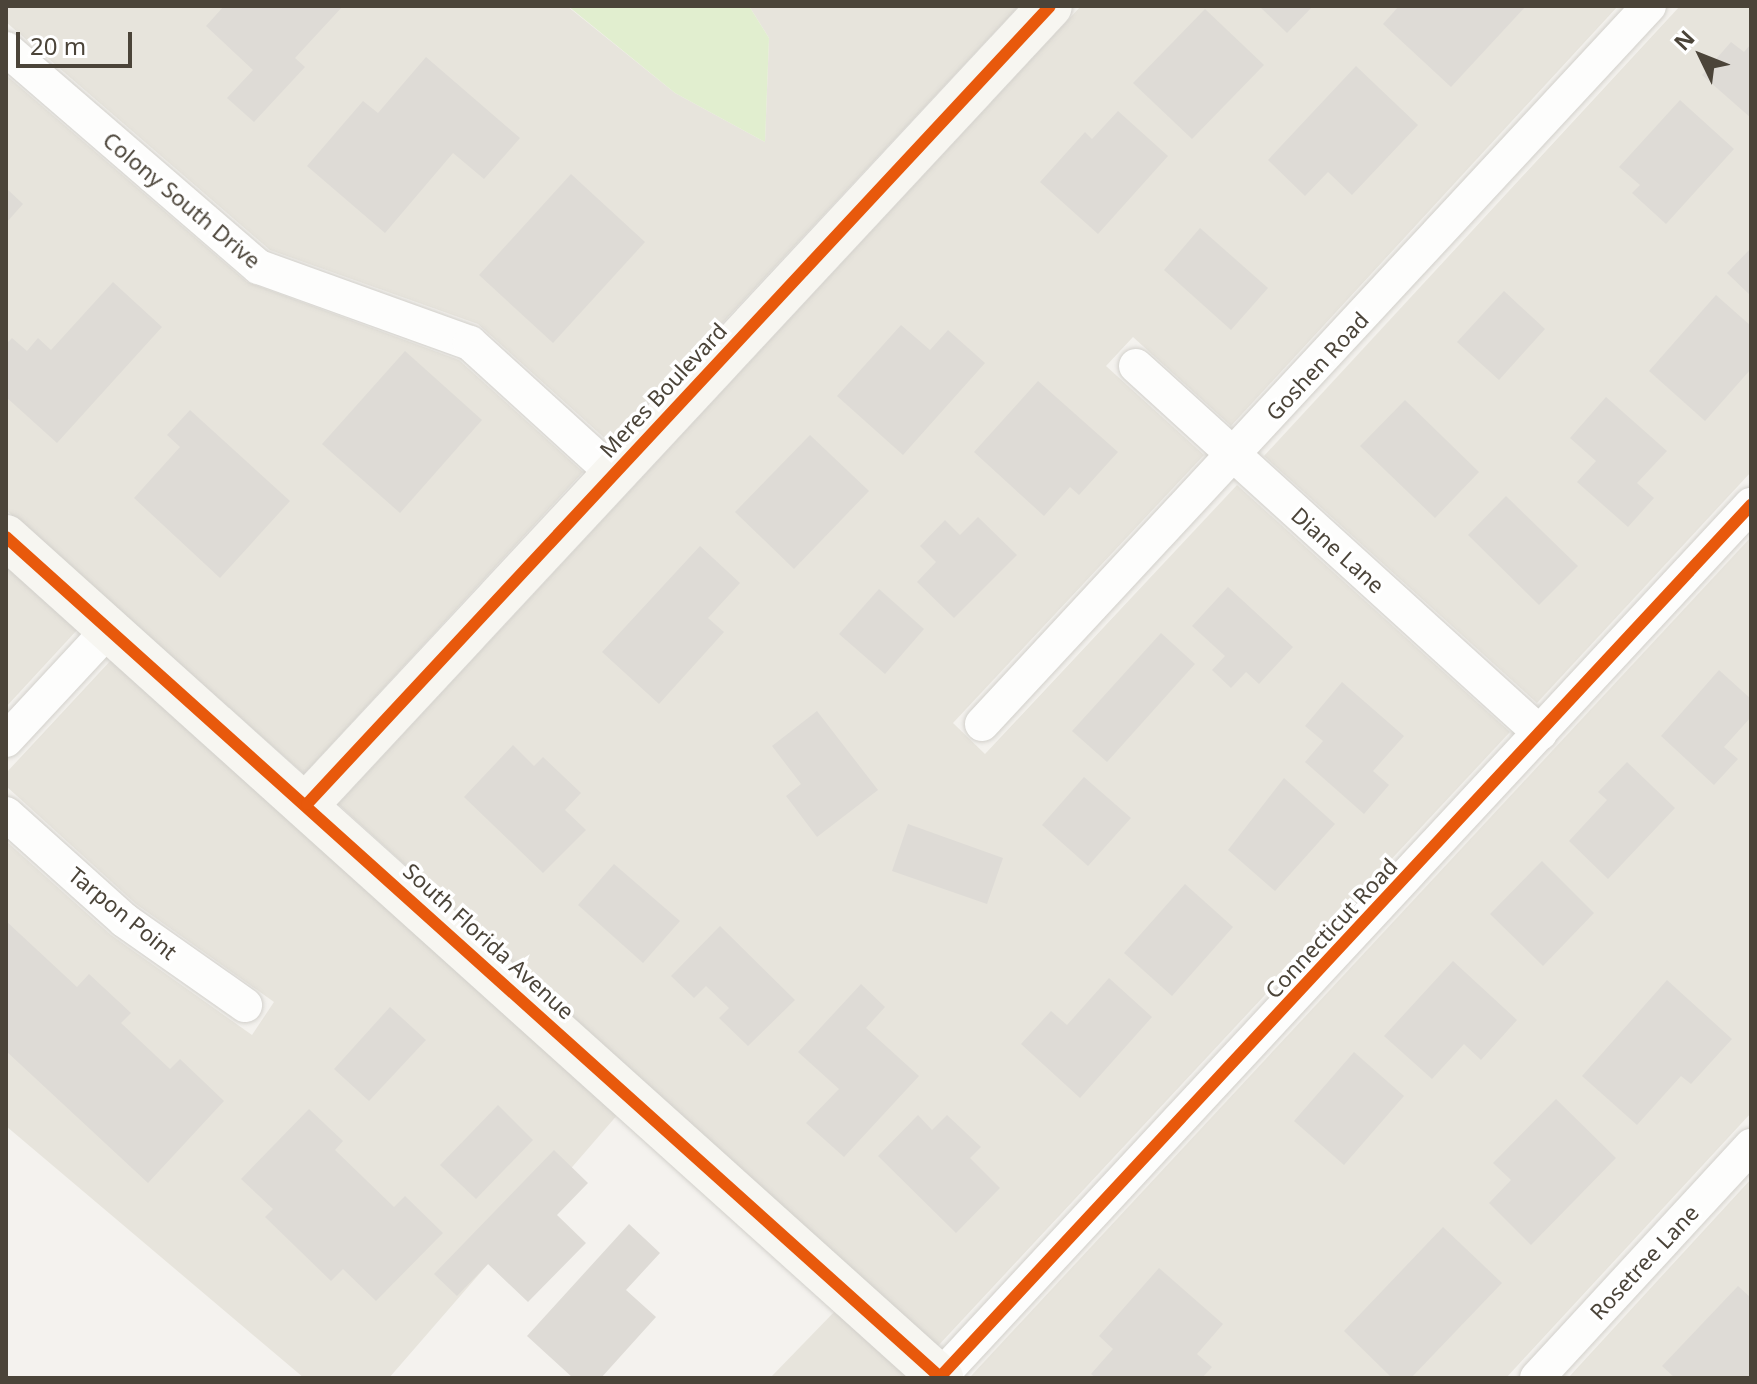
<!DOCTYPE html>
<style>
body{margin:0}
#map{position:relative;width:1757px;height:1384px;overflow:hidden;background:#f4f2ee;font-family:"Noto Sans",sans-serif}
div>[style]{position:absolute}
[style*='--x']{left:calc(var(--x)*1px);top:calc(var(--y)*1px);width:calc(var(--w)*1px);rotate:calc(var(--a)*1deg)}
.residential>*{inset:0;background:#e7e4dc}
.green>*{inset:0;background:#e1eecf}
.building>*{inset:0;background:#dedbd6}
.roads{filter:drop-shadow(0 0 2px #d2d0cb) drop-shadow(0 0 2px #d2d0cb)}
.street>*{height:34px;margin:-17px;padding:0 17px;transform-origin:17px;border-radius:17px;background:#fdfdfc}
.secondary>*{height:44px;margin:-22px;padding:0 22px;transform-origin:22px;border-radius:22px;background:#f7f6f1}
.cycleway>*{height:12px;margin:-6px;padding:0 6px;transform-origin:6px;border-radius:6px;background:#e8590c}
span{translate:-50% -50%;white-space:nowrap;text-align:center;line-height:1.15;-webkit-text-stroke:7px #fff;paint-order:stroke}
.street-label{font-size:22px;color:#4b4439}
.frame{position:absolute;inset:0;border:8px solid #4b4439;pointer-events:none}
.north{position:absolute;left:1661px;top:16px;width:80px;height:80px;-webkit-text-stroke:6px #fff;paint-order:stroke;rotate:313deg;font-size:22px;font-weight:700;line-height:32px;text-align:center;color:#4b4439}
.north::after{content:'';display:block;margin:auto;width:28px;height:36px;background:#4b4439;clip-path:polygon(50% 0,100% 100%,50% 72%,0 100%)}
.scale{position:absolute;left:16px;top:32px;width:116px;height:36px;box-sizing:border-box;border:4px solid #4b4439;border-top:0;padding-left:10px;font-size:24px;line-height:28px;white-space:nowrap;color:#4b4439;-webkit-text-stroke:6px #fff;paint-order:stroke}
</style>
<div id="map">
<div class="residential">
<i style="clip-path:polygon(6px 6px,567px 6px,675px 93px,765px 142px,769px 38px,749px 6px,1019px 6px,610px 443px,478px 324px,270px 250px,6px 22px)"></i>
<i style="clip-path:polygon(1081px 6px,1618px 6px,1231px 426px,1133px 337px,1106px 366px,1204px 455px,953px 723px,985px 754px,1237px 485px,1510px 732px,937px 1347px,338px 804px)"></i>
<i style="clip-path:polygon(1680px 6px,1751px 6px,1751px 472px,1537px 703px,1264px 456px)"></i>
<i style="clip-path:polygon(6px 75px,247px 282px,459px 360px,583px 472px,304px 774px,6px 510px)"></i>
<i style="clip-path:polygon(1751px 537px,1751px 1113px,1506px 1378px,970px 1377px)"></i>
<i style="clip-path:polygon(6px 564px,78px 629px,6px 707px)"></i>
<i style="clip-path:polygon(112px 659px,619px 1113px,389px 1378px,304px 1378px,6px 1126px,6px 841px,111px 935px,252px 1035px,274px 1002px,136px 904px,6px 786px,6px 773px)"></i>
<i style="clip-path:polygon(1751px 1179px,1751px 1378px,1568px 1378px)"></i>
<i style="clip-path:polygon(836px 1310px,912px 1378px,770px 1378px)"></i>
</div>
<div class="green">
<i style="clip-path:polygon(568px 6px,749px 6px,769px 38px,765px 142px,675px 93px)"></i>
</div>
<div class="building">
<i style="clip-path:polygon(224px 6px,343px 6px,295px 58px,305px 67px,254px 122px,227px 98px,253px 70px,206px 26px)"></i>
<i style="clip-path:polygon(1259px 6px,1313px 6px,1287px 33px)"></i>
<i style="clip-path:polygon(1399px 6px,1526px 6px,1451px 87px,1383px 24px)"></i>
<i style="clip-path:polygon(1205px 9px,1264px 65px,1192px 139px,1133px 83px)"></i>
<i style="clip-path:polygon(1731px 42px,1744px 52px,1751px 44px,1751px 118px,1702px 75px)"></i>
<i style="clip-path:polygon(426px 57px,520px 138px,484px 179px,453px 153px,385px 233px,307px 166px,363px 101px,378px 113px)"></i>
<i style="clip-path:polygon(1356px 66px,1418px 125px,1352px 195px,1328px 172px,1305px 196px,1268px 160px)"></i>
<i style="clip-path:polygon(1680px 100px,1734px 149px,1666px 224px,1632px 193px,1640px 185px,1619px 167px)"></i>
<i style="clip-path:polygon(1118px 111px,1168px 156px,1098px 234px,1040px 182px,1085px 132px,1092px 139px)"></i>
<i style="clip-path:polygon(571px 174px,645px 242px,553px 343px,479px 275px)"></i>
<i style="clip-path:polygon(6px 188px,23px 204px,6px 223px)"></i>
<i style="clip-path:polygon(1200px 228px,1268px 288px,1231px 330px,1164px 270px)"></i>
<i style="clip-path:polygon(1751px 248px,1751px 296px,1727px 273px)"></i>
<i style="clip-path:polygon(113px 282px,162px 327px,57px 443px,6px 397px,6px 344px,12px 338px,27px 351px,38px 338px,51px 350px)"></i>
<i style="clip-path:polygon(1504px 291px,1545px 329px,1499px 380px,1457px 342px)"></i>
<i style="clip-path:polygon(1716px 295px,1751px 326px,1751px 369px,1705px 421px,1649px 371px)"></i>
<i style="clip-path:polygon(901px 325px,930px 350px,948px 330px,985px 363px,903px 455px,837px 396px)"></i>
<i style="clip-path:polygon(405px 351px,482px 420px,400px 513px,322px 444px)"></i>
<i style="clip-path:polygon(1038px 381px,1118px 452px,1079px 495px,1070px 487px,1044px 516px,974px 452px)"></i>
<i style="clip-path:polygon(1606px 397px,1667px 451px,1637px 483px,1654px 498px,1628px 527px,1577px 482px,1596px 461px,1570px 438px)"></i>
<i style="clip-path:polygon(1405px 400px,1479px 472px,1435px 518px,1360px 446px)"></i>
<i style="clip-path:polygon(190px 410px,290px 501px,220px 578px,134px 498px,180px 447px,167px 435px)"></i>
<i style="clip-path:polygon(810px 435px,869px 491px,794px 569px,735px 512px)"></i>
<i style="clip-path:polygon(1506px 496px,1578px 566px,1539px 605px,1468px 535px)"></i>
<i style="clip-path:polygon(978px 517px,1017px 555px,954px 618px,917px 582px,936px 562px,920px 546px,945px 520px,960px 535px)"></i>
<i style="clip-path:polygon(700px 546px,740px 583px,708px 618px,724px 632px,659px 704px,602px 652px)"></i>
<i style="clip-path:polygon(1228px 587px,1293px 647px,1259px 684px,1246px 672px,1231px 688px,1212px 670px,1225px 656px,1192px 626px)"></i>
<i style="clip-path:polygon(879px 589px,924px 629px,885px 674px,839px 634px)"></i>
<i style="clip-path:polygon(1161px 633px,1195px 664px,1107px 762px,1072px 731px)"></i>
<i style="clip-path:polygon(1719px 670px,1751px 699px,1751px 717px,1724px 747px,1738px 759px,1714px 785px,1661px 736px)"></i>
<i style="clip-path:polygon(1342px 682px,1404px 736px,1373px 771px,1389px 785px,1364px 814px,1305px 762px,1323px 741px,1305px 726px)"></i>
<i style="clip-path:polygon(817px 711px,878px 790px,817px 837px,786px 796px,801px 784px,772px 746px)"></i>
<i style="clip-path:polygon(513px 745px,534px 766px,543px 757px,581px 793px,565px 810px,586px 830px,543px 873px,464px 797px)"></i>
<i style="clip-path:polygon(1627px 762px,1675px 808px,1608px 879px,1569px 841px,1607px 800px,1598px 792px)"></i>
<i style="clip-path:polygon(1084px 777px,1131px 818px,1088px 866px,1042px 825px)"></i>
<i style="clip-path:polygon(1284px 778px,1335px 824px,1275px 891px,1228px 850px)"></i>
<i style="clip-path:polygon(908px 824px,1003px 858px,987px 904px,892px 871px)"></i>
<i style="clip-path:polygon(1542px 861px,1594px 913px,1543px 966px,1490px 914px)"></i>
<i style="clip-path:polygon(614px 864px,680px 921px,643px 963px,578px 905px)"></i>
<i style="clip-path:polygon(1185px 884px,1233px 927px,1172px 996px,1124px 953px)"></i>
<i style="clip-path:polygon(6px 921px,77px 987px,89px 974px,131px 1013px,121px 1023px,170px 1069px,180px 1059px,224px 1101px,148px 1183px,6px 1051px)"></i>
<i style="clip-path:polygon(720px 926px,795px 1000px,748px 1046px,719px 1018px,729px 1008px,706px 986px,694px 998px,671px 976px)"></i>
<i style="clip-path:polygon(1453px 961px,1517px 1020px,1481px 1060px,1464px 1044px,1432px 1079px,1384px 1036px)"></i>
<i style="clip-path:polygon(1109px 978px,1152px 1017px,1080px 1098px,1021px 1044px,1051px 1011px,1067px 1025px)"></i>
<i style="clip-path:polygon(1667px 980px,1732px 1039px,1691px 1084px,1681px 1076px,1637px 1125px,1582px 1076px)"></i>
<i style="clip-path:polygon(861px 984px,885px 1007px,866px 1028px,919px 1076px,844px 1157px,806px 1123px,839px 1089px,798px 1052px)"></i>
<i style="clip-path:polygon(390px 1007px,426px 1040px,369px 1101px,334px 1069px)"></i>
<i style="clip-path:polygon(1354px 1052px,1404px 1096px,1344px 1165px,1294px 1121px)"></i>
<i style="clip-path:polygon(1556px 1099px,1616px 1158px,1531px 1245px,1489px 1203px,1511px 1180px,1493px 1163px)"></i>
<i style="clip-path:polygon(498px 1105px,533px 1140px,476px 1199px,440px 1165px)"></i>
<i style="clip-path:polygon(309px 1109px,343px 1141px,335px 1150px,394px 1207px,405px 1196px,443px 1233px,376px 1301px,343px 1269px,331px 1281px,265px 1217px,273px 1209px,241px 1179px)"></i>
<i style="clip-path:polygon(918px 1115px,932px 1130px,947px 1115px,981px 1147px,970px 1158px,1000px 1188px,956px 1233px,878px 1156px)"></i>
<i style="clip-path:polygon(554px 1150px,588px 1183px,557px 1215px,586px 1243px,528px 1302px,488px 1264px,457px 1296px,434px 1274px)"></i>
<i style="clip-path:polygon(629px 1224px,660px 1253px,626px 1290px,656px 1317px,601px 1378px,573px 1378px,527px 1336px)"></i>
<i style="clip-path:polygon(1443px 1227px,1502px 1283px,1411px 1378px,1392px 1378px,1344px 1331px)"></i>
<i style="clip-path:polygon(1159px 1268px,1223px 1324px,1197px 1354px,1212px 1367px,1202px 1378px,1096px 1378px,1091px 1374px,1113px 1349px,1099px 1336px)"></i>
<i style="clip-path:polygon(1738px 1286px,1751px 1298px,1751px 1378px,1675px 1378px,1662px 1366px)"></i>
</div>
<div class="roads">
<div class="street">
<i style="--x:6;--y:49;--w:334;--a:40.8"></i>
<i style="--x:259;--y:267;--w:224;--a:19.8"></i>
<i style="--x:470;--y:343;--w:193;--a:42.3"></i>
<i style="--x:1136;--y:366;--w:546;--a:42.25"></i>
<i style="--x:982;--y:724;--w:980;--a:-47.11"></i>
<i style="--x:6;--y:740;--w:151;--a:-47.1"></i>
<i style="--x:6;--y:814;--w:159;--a:41.9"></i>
<i style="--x:124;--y:920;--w:148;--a:35.1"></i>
<i style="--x:940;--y:1377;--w:1191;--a:-47.08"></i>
<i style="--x:1537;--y:1378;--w:316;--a:-47.3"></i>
</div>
<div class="secondary">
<i style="--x:6;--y:537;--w:1258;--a:41.97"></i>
<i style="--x:307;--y:804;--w:1090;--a:-47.04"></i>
</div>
</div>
<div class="cycleway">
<i style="--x:6;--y:537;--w:1258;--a:41.97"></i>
<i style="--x:307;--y:804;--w:1090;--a:-47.04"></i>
<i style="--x:940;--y:1377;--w:1191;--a:-47.08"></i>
</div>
<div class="street-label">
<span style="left:182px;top:200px;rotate:40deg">Colony South Drive</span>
<span style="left:1317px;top:366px;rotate:-47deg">Goshen Road</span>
<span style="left:663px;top:390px;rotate:-47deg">Meres Boulevard</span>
<span style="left:1338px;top:550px;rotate:42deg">Diane Lane</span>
<span style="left:123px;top:913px;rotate:39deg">Tarpon Point</span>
<span style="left:1331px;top:928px;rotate:-47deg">Connecticut Road</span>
<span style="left:489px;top:941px;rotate:42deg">South Florida Avenue</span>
<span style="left:1644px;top:1262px;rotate:-47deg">Rosetree Lane</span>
</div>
<div class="frame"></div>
<div class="north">N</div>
<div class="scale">20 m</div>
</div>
